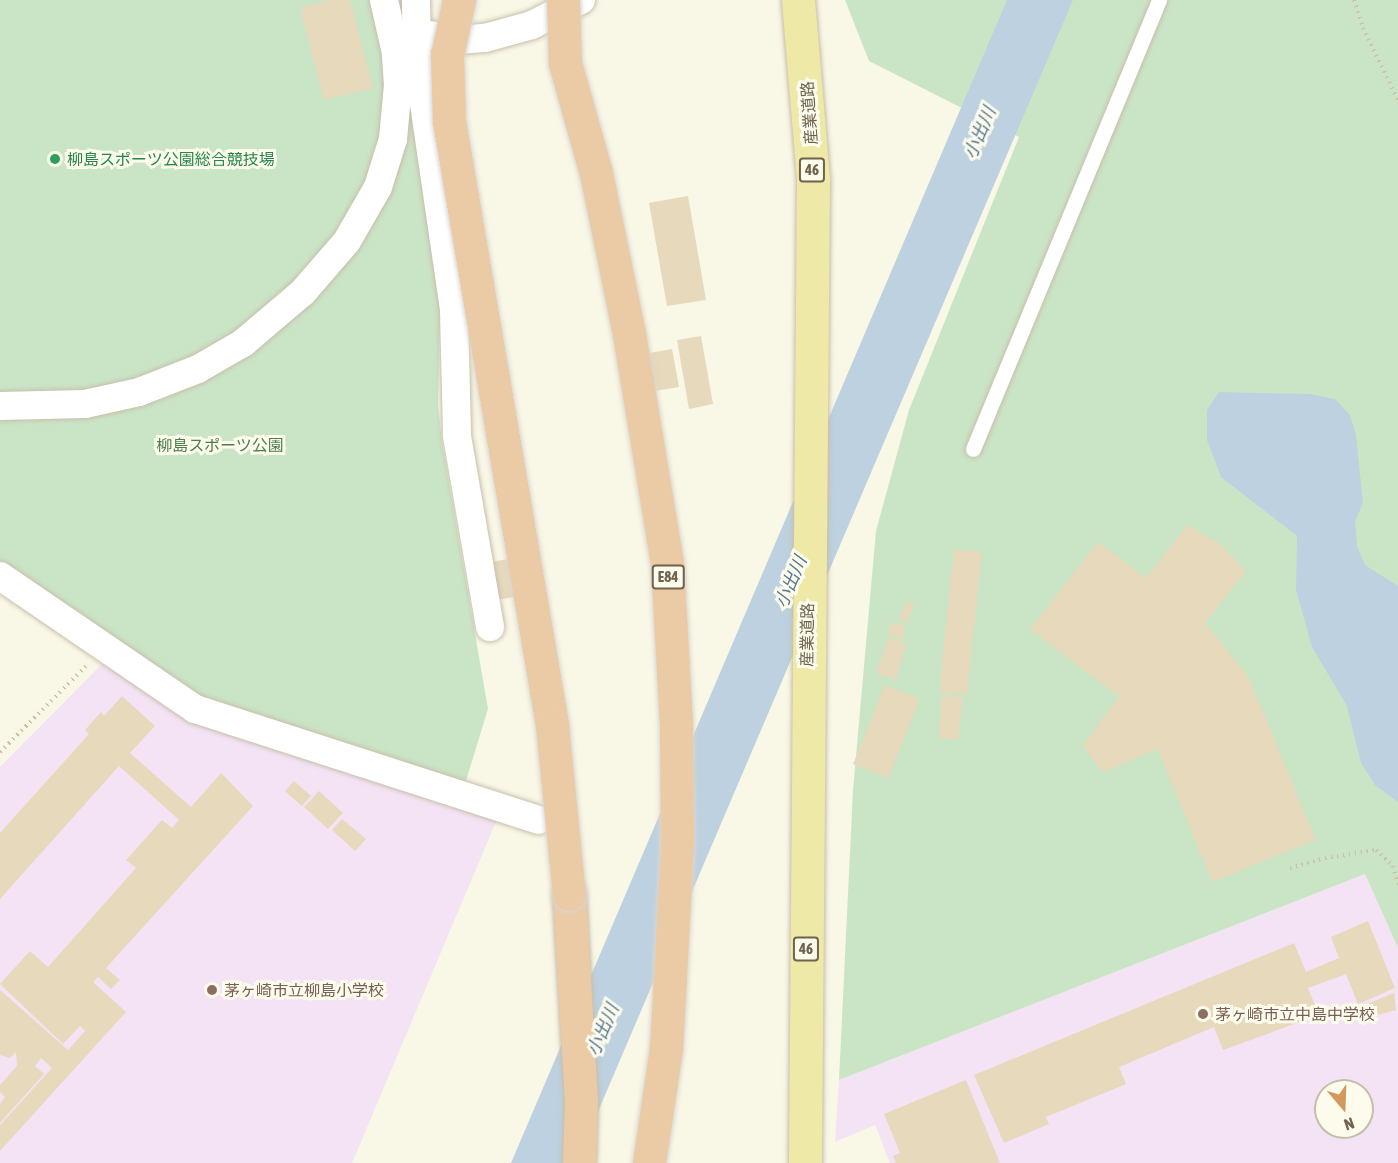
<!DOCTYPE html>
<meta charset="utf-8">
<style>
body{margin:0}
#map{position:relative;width:1398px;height:1163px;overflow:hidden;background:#f9f7e6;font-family:"Asap Condensed","Noto Sans JP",sans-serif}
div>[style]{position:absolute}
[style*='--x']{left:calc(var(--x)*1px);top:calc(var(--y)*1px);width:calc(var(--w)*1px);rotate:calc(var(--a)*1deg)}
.education>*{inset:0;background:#f4e3f5}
.green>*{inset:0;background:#cae5c6}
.water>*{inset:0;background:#bdd1e0}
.building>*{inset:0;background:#e6d9bc}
.path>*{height:4px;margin-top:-2px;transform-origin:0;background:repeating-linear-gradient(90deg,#cfc1a5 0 1.5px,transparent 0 6px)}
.roads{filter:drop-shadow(0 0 2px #c7bfab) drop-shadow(0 0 2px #c7bfab)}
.lane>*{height:15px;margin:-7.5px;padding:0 7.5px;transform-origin:7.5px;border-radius:7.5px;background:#fff}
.street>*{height:28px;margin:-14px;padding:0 14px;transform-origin:14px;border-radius:14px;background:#fff}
.primary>*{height:33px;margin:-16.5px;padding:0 16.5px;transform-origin:16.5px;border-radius:16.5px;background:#efe9a7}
.highway>*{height:33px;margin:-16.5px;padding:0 16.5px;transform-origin:16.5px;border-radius:16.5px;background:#ebcba5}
.bridges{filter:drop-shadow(0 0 2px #dad6d1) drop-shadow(0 0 2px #dad6d1)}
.highway-bridge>*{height:33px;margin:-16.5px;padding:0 16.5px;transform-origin:16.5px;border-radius:16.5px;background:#ebcba5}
.dots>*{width:16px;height:16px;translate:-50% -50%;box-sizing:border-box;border:3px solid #fcfbec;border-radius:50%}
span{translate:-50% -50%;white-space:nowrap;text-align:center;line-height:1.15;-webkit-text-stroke:6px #fcfbec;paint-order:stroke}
.shield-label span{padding:2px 4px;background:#fcfbec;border:2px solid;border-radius:4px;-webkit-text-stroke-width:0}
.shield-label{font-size:15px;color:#6f634e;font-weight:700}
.street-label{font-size:16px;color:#6f634e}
.leisure-label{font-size:16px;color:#27864d}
.left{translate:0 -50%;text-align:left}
.park-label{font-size:16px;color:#4e7e4e}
.education-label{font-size:16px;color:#785e54}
.water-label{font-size:18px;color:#557793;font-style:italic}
.north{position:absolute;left:1314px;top:1079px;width:60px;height:60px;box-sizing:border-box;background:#fcfbec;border:2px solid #c4bead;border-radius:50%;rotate:161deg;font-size:16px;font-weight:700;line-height:24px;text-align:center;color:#6f634e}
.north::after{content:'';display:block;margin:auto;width:21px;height:27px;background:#d3985b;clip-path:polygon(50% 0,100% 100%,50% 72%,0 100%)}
</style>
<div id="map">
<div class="education">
<i style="clip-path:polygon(105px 661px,498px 817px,352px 1163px,0 1163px,0 767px)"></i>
<i style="clip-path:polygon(evenodd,1365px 874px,1398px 948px,1398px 1163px,890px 1163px,875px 1125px,835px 1142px,839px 1080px,1365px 874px,1326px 1091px,1362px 1091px,1362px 1127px,1326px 1127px,1326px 1091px)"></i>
</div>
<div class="green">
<i style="clip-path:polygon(0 0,401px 0,440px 309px,438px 405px,442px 442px,488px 709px,465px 784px,202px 701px,0 562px)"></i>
<i style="clip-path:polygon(845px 0,1398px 0,1398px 948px,1365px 874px,839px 1080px,853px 790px,876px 531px,909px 410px,1019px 137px,869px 61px)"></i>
</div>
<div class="water">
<i style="clip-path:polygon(1007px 0,1073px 0,576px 1163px,511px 1163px)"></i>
<i style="clip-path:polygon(1219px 392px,1309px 394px,1335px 399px,1350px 415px,1356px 435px,1363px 503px,1355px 522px,1357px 546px,1365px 565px,1398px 586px,1398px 802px,1375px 785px,1361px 763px,1347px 706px,1312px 647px,1296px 590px,1297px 536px,1221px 477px,1207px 440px,1207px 410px)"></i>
</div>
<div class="building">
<i style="clip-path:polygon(330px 0,350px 0,373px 88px,324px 100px,300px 8px)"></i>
<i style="clip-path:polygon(688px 196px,706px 300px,667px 306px,649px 203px)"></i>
<i style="clip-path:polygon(701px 336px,713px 404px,689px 409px,677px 340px)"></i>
<i style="clip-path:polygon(672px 349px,679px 387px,626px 396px,638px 361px,650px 358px,649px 353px)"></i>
<i style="clip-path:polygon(1187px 525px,1219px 543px,1246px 571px,1205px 623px,1248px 676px,1316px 840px,1212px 882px,1158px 749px,1104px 772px,1097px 766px,1083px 745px,1119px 697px,1030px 629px,1098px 542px,1146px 578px)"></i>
<i style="clip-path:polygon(954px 549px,982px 552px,967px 694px,939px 691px)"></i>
<i style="clip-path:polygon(538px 554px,544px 592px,491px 601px,485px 563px)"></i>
<i style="clip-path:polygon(906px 601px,914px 604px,907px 623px,899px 620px)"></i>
<i style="clip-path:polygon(892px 622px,905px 626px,903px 640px,887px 634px)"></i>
<i style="clip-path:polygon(888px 637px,907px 644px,895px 680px,876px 673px)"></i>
<i style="clip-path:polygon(885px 685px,920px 699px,888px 778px,853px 764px)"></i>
<i style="clip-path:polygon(942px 694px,963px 696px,958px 740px,938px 738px)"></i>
<i style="clip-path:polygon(122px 696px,155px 726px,130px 753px,191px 807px,221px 773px,253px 806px,106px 968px,120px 980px,111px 989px,98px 977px,93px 982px,126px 1012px,0 1151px,0 1125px,52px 1068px,41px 1058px,35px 1066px,44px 1074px,0 1123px,0 1104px,5px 1097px,0 1092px,0 1085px,17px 1066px,16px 1052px,10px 1058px,0 1055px,0 990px,68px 1050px,85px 1031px,80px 1026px,63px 1044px,0 984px,30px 951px,48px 967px,136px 868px,126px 860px,162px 820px,172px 828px,179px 820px,119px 766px,0 899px,0 833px,89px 734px,85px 730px,101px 712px,104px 716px)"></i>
<i style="clip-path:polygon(294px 781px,311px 796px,302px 806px,285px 791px)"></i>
<i style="clip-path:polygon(319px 791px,343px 813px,328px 829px,304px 807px)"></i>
<i style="clip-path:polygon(342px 819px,366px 839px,355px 851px,332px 830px)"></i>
<i style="clip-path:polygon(1368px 921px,1395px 988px,1358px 1004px,1346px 974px,1308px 988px,1319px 1015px,1223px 1050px,1214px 1027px,1119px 1067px,1126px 1084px,1046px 1117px,1049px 1124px,1004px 1143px,974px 1075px,1294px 943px,1306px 972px,1339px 958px,1331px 937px)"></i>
<i style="clip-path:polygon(1394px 993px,1396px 1010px,1367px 1018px,1362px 1006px)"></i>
<i style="clip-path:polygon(966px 1080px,1000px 1163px,896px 1163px,893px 1156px,900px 1153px,884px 1114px)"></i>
</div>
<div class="path">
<i style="--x:1354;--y:0;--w:29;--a:72"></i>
<i style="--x:1363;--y:28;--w:80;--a:64.1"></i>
<i style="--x:0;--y:752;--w:122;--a:-45"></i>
<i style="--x:1290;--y:868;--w:36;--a:-16"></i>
<i style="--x:1325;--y:858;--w:52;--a:-8.9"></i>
<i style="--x:1376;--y:850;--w:23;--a:43"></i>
<i style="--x:1393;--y:866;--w:20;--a:75"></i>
</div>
<div class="roads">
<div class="lane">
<i style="--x:973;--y:449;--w:486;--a:-67.5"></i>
</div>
<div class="street">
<i style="--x:416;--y:0;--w:56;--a:89"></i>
<i style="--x:417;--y:56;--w:258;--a:81.7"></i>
<i style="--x:454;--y:311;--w:125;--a:88.6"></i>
<i style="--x:457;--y:436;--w:194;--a:80.2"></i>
<i style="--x:430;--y:35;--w:30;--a:9"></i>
<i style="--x:460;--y:40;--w:25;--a:-5"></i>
<i style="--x:485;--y:38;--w:49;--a:-15.5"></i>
<i style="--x:532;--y:25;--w:55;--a:-27"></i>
<i style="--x:0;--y:406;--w:85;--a:-1.3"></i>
<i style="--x:85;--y:404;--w:55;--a:-12.5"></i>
<i style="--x:139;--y:392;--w:63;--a:-21.3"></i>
<i style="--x:198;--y:369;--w:52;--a:-30"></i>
<i style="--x:243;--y:343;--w:79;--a:-40.4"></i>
<i style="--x:303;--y:292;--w:67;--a:-49.2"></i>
<i style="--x:347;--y:241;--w:62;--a:-60.1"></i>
<i style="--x:378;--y:187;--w:50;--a:-72.6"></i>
<i style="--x:393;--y:139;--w:54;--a:-84.7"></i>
<i style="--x:398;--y:85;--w:32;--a:-94"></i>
<i style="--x:396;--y:53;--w:54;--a:-102.8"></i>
<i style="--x:0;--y:576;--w:236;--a:34.3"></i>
<i style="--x:195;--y:709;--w:361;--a:17.9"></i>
</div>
<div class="primary">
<i style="--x:798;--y:0;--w:181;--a:85.2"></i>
<i style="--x:813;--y:180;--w:983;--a:90.47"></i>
</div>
<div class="highway">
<i style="--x:569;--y:894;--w:208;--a:86.7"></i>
<i style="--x:581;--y:1102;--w:61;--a:91.9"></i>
</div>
</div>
<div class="bridges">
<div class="highway-bridge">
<i style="--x:459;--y:0;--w:57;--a:102.1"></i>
<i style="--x:447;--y:56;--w:65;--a:88.2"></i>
<i style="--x:449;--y:121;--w:613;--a:80.32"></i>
<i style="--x:552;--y:725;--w:170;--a:84.3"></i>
<i style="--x:563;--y:0;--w:63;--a:88.2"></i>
<i style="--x:565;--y:63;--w:114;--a:74.3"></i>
<i style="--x:596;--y:173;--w:164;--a:78.4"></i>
<i style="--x:629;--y:334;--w:232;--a:80.6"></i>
<i style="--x:667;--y:563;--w:162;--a:86.8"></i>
<i style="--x:676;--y:725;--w:121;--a:89.5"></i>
<i style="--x:677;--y:846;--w:202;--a:93.1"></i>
<i style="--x:666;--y:1048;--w:116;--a:98.4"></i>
</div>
</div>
<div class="dots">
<i style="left:55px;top:159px;background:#2e9e5b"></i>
<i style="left:212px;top:990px;background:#8d6e63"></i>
<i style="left:1203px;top:1014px;background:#8d6e63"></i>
</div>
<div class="shield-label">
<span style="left:812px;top:170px">46</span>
<span style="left:668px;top:577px">E84</span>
<span style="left:806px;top:949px">46</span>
</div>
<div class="street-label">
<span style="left:809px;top:113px;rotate:-94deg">産業道路</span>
<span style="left:807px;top:635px;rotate:-89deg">産業道路</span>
</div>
<div class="leisure-label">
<span class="left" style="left:67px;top:159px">柳島スポーツ公園総合競技場</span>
</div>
<div class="park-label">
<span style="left:220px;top:445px">柳島スポーツ公園</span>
</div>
<div class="education-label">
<span class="left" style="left:224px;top:990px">茅ヶ崎市立柳島小学校</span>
<span class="left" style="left:1215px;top:1014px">茅ヶ崎市立中島中学校</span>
</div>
<div class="water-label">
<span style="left:980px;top:133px;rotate:-67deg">小出川</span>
<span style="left:791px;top:582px;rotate:-67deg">小出川</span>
<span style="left:603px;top:1030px;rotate:-67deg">小出川</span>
</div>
<div class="north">N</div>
</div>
